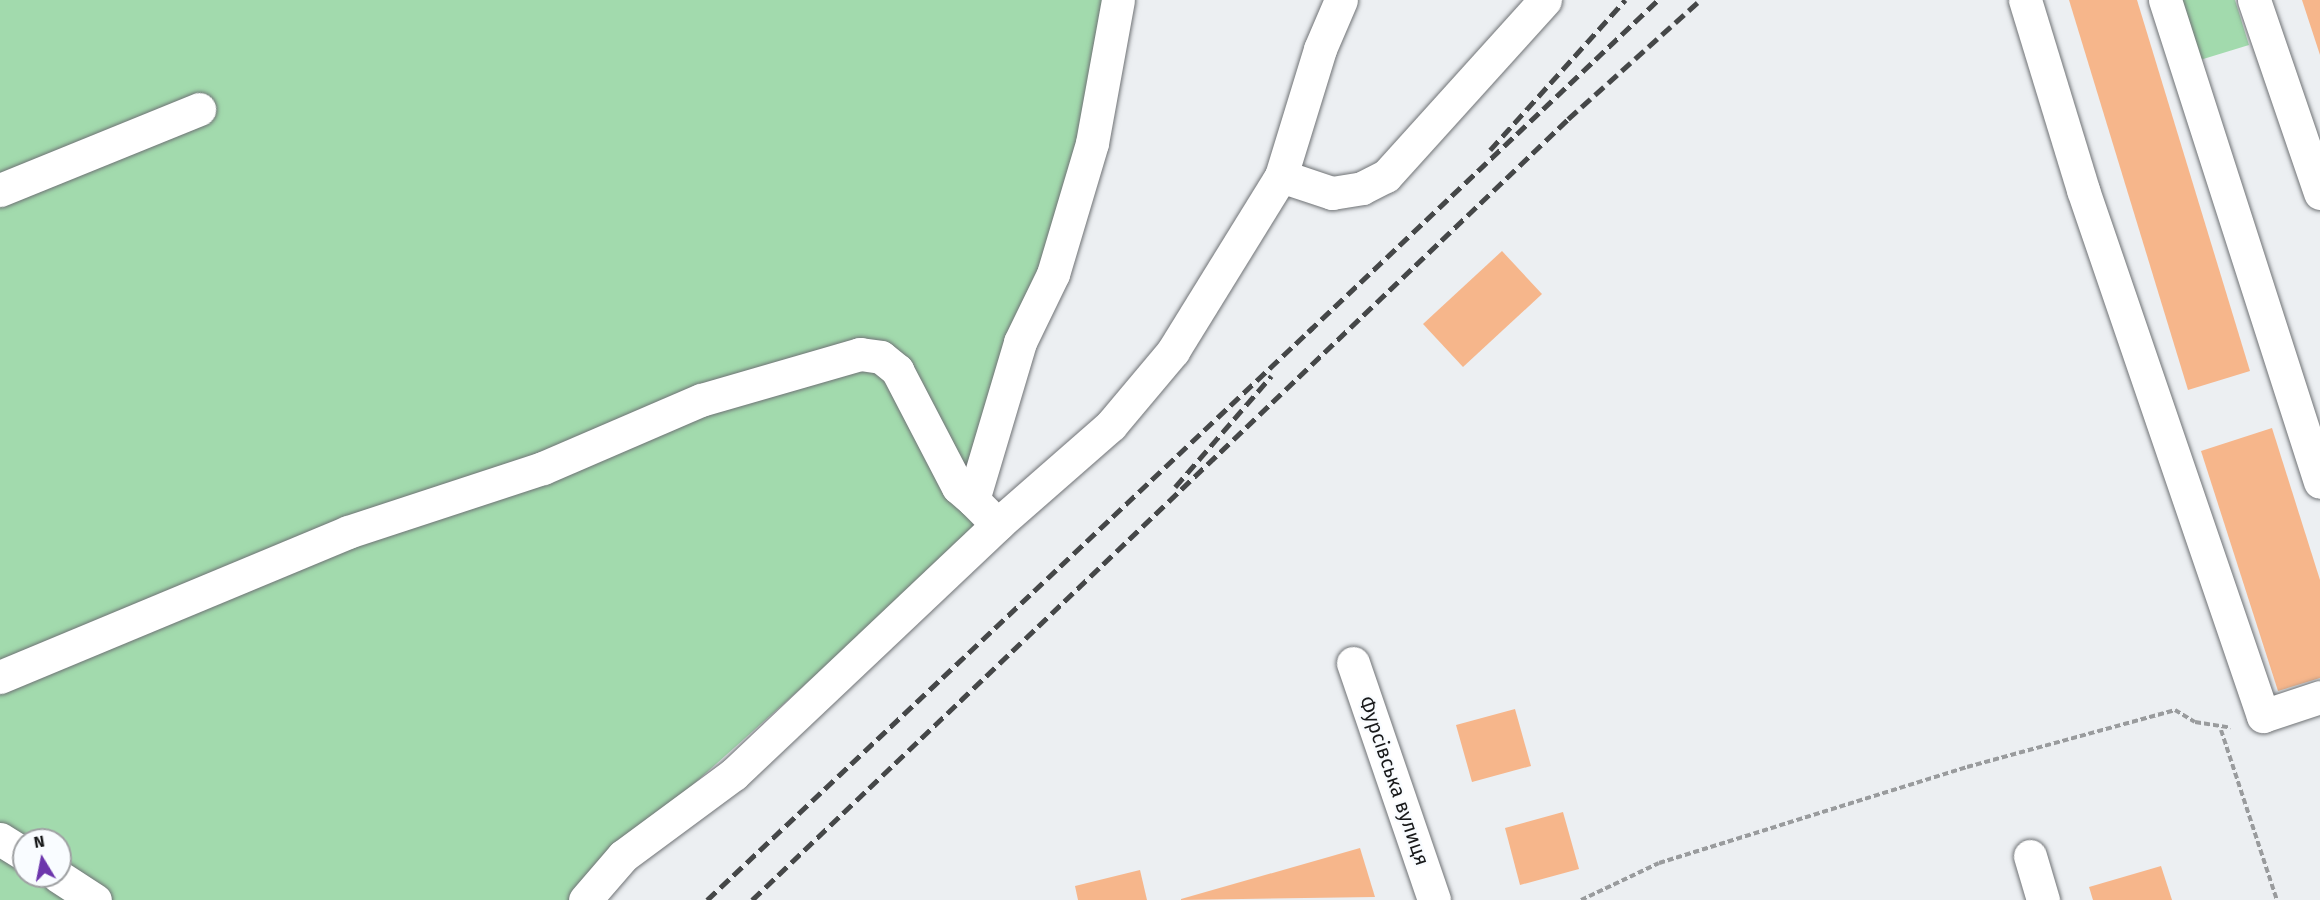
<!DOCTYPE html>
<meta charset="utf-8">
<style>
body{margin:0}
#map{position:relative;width:2320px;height:900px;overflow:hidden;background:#eceff2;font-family:"Fira Sans",sans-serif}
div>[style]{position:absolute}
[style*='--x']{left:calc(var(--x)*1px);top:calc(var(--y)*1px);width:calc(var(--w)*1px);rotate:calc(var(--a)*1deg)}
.green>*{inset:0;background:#a2daad}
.building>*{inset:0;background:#f6b68b}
.path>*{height:4px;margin-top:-2px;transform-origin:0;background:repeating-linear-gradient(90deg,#999b9d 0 6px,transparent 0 9px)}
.roads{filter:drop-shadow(0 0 2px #6f7275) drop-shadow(0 0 2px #6f7275)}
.minor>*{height:33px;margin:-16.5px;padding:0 16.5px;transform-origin:16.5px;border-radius:16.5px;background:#fff}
.rail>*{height:4.5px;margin-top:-2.25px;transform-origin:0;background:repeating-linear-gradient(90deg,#454748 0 12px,transparent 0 18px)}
span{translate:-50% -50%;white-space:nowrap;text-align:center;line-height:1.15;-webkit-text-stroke:4.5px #f9fcff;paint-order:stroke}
.street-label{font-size:20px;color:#18191a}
.north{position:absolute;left:12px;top:828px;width:60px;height:60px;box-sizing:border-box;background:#f9fcff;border:2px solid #9fa1a3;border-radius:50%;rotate:350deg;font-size:16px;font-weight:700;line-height:24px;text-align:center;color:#18191a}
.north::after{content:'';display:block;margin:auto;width:21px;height:27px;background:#6d36ac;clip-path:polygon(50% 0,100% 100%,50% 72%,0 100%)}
</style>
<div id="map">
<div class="green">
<i style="clip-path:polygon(evenodd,0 0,1132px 0,1123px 64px,969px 538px,622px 848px,575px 900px,0 900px,0 0,24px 840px,60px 840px,60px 876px,24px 876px,24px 840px)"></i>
<i style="clip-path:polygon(2180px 0,2235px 0,2249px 45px,2200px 60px)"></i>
</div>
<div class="building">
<i style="clip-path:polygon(2069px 0,2137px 0,2250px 371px,2188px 390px)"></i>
<i style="clip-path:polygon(2302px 0,2320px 0,2320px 55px)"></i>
<i style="clip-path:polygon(1502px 251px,1542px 294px,1463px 367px,1423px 324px)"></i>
<i style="clip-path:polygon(2272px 428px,2320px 580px,2320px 678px,2278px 691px,2201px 451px)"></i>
<i style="clip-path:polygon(1515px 709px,1531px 766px,1472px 782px,1456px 725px)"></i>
<i style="clip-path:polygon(1563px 812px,1579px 869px,1520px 885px,1505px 828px)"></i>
<i style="clip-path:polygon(1360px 848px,1375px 897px,1181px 900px,1181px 899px)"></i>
<i style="clip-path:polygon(2161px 866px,2172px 900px,2093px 900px,2089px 887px)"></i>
<i style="clip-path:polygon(1140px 870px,1147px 900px,1078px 900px,1075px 886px)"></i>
</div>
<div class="path">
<i style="--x:2221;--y:730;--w:179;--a:71.8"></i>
<i style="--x:1581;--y:900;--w:86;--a:-25.4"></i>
<i style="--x:1659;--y:863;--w:323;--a:-17.3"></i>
<i style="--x:1967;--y:767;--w:216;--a:-15.3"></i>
<i style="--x:2175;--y:710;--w:23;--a:31"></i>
<i style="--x:2195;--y:722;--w:36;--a:9"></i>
</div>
<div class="roads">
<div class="minor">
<i style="--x:2025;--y:0;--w:199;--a:73"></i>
<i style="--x:2083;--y:190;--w:556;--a:71.11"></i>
<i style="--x:2263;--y:716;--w:60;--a:-18.4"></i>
<i style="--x:2165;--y:0;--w:506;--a:72.17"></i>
<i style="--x:2254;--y:0;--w:204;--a:71.1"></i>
<i style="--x:1281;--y:176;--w:54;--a:18.4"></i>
<i style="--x:1332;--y:193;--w:30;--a:-9"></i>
<i style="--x:1362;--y:188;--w:27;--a:-27"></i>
<i style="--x:1386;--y:176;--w:237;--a:-47.9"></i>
<i style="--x:0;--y:190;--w:215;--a:-22.1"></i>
<i style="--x:986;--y:513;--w:18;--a:-135"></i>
<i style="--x:973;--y:500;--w:165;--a:-73.4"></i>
<i style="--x:1020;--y:342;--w:76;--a:-64.1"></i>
<i style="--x:1053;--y:274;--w:137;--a:-73.4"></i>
<i style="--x:1092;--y:143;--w:145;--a:-79.7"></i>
<i style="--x:1353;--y:663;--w:250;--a:71.1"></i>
<i style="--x:0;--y:677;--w:377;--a:-22.6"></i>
<i style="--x:348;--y:532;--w:205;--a:-18.2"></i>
<i style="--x:543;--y:468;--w:172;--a:-23.3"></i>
<i style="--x:701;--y:400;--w:166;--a:-16.1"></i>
<i style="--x:860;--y:354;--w:21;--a:8"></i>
<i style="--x:881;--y:357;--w:21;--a:39"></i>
<i style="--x:897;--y:370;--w:132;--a:62.5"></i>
<i style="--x:958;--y:487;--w:20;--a:41"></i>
<i style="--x:0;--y:839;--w:28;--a:32"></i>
<i style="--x:2030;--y:856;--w:46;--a:73.5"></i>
<i style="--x:58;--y:876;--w:44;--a:33"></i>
<i style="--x:585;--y:900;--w:58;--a:-49.2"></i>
<i style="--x:623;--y:856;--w:138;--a:-36.5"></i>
<i style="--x:734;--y:774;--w:364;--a:-43.4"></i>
<i style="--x:998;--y:524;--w:150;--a:-41.2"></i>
<i style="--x:1111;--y:425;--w:97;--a:-50"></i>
<i style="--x:1173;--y:351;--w:206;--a:-58.3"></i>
<i style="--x:1281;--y:176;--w:133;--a:-72.9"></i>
<i style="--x:1320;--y:49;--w:53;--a:-66.8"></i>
</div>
</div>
<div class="rail">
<i style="--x:1490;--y:150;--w:202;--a:-48"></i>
<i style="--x:1308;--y:332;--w:482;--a:-43.5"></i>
<i style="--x:1175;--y:487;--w:147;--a:-49.1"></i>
<i style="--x:707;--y:900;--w:833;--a:-43.39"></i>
<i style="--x:752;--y:900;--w:1130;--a:-43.74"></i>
<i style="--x:1568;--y:119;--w:178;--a:-42"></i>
</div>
<div class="street-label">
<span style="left:1394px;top:781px;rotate:71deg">Фурсівська вулиця</span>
</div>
<div class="north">N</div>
</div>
